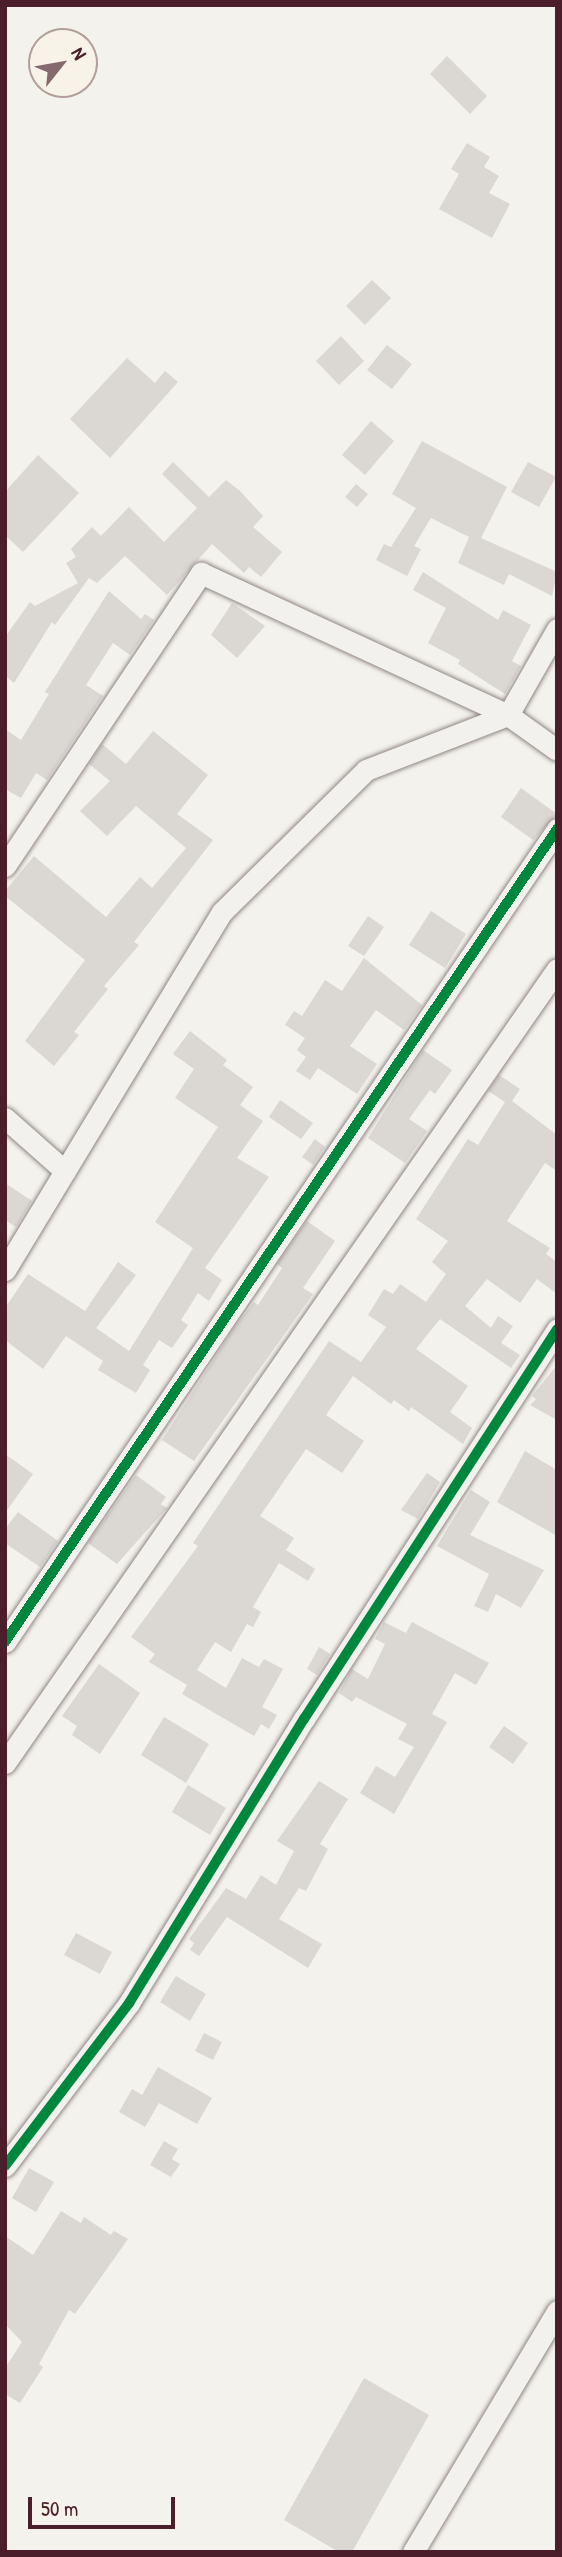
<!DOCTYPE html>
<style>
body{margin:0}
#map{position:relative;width:562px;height:2557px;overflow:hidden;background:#f4f2ec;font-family:"Patrick Hand",sans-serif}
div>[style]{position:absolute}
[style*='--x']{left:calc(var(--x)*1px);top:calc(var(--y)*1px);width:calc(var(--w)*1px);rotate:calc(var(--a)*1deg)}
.building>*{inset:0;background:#dbd7d3}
.roads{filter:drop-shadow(0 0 2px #8f8685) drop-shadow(0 0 2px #8f8685)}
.minor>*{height:21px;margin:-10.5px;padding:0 10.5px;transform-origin:10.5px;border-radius:10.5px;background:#f2f1ed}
.cycleway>*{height:10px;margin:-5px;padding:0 5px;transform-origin:5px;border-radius:5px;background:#00873e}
span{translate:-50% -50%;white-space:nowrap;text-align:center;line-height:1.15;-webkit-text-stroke:5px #f7f3e8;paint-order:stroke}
.frame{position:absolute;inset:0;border:7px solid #4a1f2b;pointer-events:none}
.north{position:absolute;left:28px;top:28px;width:70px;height:70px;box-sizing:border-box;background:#f7f3e8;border:2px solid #b29e9c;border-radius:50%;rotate:59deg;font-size:19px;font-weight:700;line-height:28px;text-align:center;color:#4a1f2b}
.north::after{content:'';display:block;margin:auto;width:24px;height:32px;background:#86696f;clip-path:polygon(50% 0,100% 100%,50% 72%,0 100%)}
.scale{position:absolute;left:28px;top:2497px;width:147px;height:32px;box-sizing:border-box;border:4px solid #4a1f2b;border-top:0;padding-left:9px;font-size:21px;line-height:24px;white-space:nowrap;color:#4a1f2b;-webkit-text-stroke:5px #f7f3e8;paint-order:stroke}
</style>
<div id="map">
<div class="building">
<i style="clip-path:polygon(447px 56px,487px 96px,470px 114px,430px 74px)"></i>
<i style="clip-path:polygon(467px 143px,490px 157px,484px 167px,499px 176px,489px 193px,510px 204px,492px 238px,439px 209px,459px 174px,451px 169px)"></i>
<i style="clip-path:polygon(372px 280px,391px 298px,365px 325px,346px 306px)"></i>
<i style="clip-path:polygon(341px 336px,364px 361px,339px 385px,316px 361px)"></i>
<i style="clip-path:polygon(387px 345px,412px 364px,392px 389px,367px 370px)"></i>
<i style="clip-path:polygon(127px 358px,155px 383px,165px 371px,178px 382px,110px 458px,70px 419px)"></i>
<i style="clip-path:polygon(371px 421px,394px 441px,365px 475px,342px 455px)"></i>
<i style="clip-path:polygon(422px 441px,507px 487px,481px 538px,557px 572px,552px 596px,509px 574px,504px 585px,458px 563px,469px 537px,431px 518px,414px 546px,421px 549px,407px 576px,376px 560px,384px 544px,391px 547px,416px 508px,392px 494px)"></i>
<i style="clip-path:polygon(38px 455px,79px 493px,23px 552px,5px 535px,5px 492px)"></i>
<i style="clip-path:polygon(173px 462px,209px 497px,226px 480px,240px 491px,263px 516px,253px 527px,282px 552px,261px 577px,249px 567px,244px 573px,212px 544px,167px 595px,125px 556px,97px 583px,89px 578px,55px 625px,52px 622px,14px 683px,5px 676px,5px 637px,30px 602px,35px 606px,78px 583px,66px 563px,76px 557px,71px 549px,92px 527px,101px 536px,129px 507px,164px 542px,197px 508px,162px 474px)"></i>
<i style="clip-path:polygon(528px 462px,556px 477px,539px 507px,511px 492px)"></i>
<i style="clip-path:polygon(356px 484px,368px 494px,357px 507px,345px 497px)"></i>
<i style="clip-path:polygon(423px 572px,498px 620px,503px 610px,531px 625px,512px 661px,521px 666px,505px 694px,458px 664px,460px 660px,428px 643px,446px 608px,413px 590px)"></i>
<i style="clip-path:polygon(109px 591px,141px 619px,145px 614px,154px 620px,130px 655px,113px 643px,86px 685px,103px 696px,47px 780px,36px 773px,21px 798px,5px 789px,5px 729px,21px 740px,49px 694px,45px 692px)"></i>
<i style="clip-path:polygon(232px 603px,265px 626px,237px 658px,211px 635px)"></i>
<i style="clip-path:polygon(153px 731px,208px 775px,177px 814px,213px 840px,134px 942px,139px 945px,104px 986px,108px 989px,74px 1032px,79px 1035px,54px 1066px,25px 1041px,85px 960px,5px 896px,5px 891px,34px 856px,106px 917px,140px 877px,152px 888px,186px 848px,136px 806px,107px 836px,80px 811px,110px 781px,89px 764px,102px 744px,126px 764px)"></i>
<i style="clip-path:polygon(521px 788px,557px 814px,533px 840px,501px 817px)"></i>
<i style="clip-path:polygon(431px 911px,466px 934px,445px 968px,409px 945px)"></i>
<i style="clip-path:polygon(368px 916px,384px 927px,364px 956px,348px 946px)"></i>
<i style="clip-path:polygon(364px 958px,422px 1005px,404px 1030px,376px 1010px,350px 1046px,377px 1064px,357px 1094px,318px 1068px,310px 1080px,296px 1071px,306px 1057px,297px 1050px,305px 1038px,285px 1025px,294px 1011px,302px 1016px,325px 980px,342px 991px)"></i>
<i style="clip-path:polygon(190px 1031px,227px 1060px,223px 1065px,253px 1087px,240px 1105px,263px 1121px,237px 1158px,269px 1177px,205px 1268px,222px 1280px,209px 1301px,198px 1293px,181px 1320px,188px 1325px,172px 1348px,159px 1340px,143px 1365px,150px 1370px,136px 1393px,98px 1370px,103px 1361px,66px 1336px,43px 1369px,5px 1340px,5px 1308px,28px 1274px,85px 1311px,118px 1262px,136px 1275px,96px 1328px,129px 1351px,193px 1248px,155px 1222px,218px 1127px,175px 1098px,194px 1069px,173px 1054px)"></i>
<i style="clip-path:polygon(423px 1050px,452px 1070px,435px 1094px,430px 1090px,409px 1119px,427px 1131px,405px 1163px,368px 1138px)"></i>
<i style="clip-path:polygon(499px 1075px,520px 1089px,512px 1101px,557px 1135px,557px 1171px,545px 1163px,507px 1221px,550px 1248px,546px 1254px,557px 1262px,557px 1294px,537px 1279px,520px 1303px,487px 1279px,465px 1306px,491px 1328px,498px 1316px,513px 1326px,501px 1343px,520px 1355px,511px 1368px,440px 1319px,416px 1349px,468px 1386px,450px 1412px,472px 1428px,463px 1444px,411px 1407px,409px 1411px,394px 1400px,391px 1404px,353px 1376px,326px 1415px,364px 1441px,342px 1473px,306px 1449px,260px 1516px,294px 1538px,286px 1550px,315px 1569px,308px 1581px,279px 1563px,253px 1607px,261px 1612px,253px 1627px,247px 1624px,231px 1652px,215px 1642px,197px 1670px,226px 1688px,242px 1658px,259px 1667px,264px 1659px,283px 1669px,262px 1707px,277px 1715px,269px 1729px,261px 1724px,254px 1736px,182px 1694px,187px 1685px,149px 1662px,155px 1654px,131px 1637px,198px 1546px,193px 1543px,329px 1341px,361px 1362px,386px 1327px,368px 1315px,384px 1289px,393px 1294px,400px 1284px,426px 1302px,446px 1274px,432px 1262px,448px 1241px,416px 1219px,468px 1139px,478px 1145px,505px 1102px,488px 1091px)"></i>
<i style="clip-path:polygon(280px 1100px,313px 1123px,301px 1139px,269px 1117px)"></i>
<i style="clip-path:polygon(315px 1139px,325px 1147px,313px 1165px,302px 1157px)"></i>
<i style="clip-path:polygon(5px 1183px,32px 1201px,16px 1227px,5px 1220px)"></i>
<i style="clip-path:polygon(307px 1221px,335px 1241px,303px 1288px,313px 1294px,194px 1461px,162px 1440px,234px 1328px,254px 1302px,258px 1305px,282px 1268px,277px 1264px)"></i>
<i style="clip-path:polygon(557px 1365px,557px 1420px,530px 1405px,536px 1399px,532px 1396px)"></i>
<i style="clip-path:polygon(525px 1451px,557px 1470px,557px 1536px,497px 1502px)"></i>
<i style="clip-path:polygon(5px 1454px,33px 1474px,5px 1513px)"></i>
<i style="clip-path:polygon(427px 1473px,440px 1482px,418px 1519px,401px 1510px)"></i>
<i style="clip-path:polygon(136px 1475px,166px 1497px,161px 1504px,167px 1508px,117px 1564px,88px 1543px)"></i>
<i style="clip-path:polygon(471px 1490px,490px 1502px,470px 1535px,544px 1570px,521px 1608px,496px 1594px,488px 1612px,474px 1606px,489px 1574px,437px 1546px)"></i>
<i style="clip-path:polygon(18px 1512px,58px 1541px,40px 1567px,5px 1543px,5px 1529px)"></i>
<i style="clip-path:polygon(384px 1622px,406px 1633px,412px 1622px,489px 1663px,476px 1685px,455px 1673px,432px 1714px,447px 1722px,394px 1814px,360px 1793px,376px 1766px,395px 1777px,414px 1747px,398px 1739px,407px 1724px,356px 1697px,352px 1702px,339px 1693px,352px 1669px,368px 1679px,385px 1644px,375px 1639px)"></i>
<i style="clip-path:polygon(319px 1647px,330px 1654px,317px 1675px,307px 1669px)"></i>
<i style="clip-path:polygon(99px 1664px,140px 1693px,100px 1754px,72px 1735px,77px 1726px,62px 1716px)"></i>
<i style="clip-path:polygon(164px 1717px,209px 1744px,186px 1783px,141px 1755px)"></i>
<i style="clip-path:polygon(504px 1726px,528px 1743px,513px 1764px,489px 1747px)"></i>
<i style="clip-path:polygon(319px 1781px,348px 1799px,320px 1844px,328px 1849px,306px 1891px,299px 1888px,279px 1919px,322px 1944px,308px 1968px,227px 1917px,199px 1956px,190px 1950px,194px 1943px,189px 1939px,226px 1888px,246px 1899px,261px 1875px,276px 1885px,294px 1851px,277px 1841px)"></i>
<i style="clip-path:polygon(188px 1785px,226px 1808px,210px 1835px,172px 1812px)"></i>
<i style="clip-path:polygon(76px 1933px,112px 1952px,100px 1974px,64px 1955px)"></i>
<i style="clip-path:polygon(176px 1976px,206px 1994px,190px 2021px,160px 2002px)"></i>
<i style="clip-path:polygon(204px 2033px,222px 2042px,213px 2060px,195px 2051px)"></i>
<i style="clip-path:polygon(158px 2067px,212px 2098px,197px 2124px,159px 2103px,145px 2127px,119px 2112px,132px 2089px,142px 2095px)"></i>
<i style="clip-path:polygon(164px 2141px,178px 2149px,172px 2159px,180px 2164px,171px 2177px,150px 2165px)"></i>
<i style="clip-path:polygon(29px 2168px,54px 2182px,36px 2212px,12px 2198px)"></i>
<i style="clip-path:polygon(61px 2211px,81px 2223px,84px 2217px,111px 2235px,114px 2231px,128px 2239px,75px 2314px,69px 2310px,39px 2364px,43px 2367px,20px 2403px,5px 2394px,5px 2368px,22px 2342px,5px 2324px,5px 2236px,33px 2255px)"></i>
<i style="clip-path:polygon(364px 2378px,429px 2415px,352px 2552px,339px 2552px,284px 2520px)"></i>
</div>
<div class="roads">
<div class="minor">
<i style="--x:5;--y:866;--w:353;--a:-56.2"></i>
<i style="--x:201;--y:573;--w:338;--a:24.8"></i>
<i style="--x:508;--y:715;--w:60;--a:35.5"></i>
<i style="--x:5;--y:1118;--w:80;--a:41.5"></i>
<i style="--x:5;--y:1270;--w:419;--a:-58.8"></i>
<i style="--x:222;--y:912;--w:202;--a:-44.6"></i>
<i style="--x:366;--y:770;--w:152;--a:-21.2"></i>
<i style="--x:508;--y:715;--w:99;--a:-60.3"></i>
<i style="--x:5;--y:1642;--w:983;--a:-55.82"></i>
<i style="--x:5;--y:1763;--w:967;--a:-55.19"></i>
<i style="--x:5;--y:2166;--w:205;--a:-52.7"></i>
<i style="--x:129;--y:2003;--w:334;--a:-58.4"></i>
<i style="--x:304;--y:1719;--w:465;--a:-57"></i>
<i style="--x:413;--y:2552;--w:281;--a:-59.1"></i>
</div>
</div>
<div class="cycleway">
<i style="--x:5;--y:1642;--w:983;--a:-55.82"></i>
<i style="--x:5;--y:2166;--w:205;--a:-52.7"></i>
<i style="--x:129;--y:2003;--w:334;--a:-58.4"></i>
<i style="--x:304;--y:1719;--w:465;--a:-57"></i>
</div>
<div class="frame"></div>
<div class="north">N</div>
<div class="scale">50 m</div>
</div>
